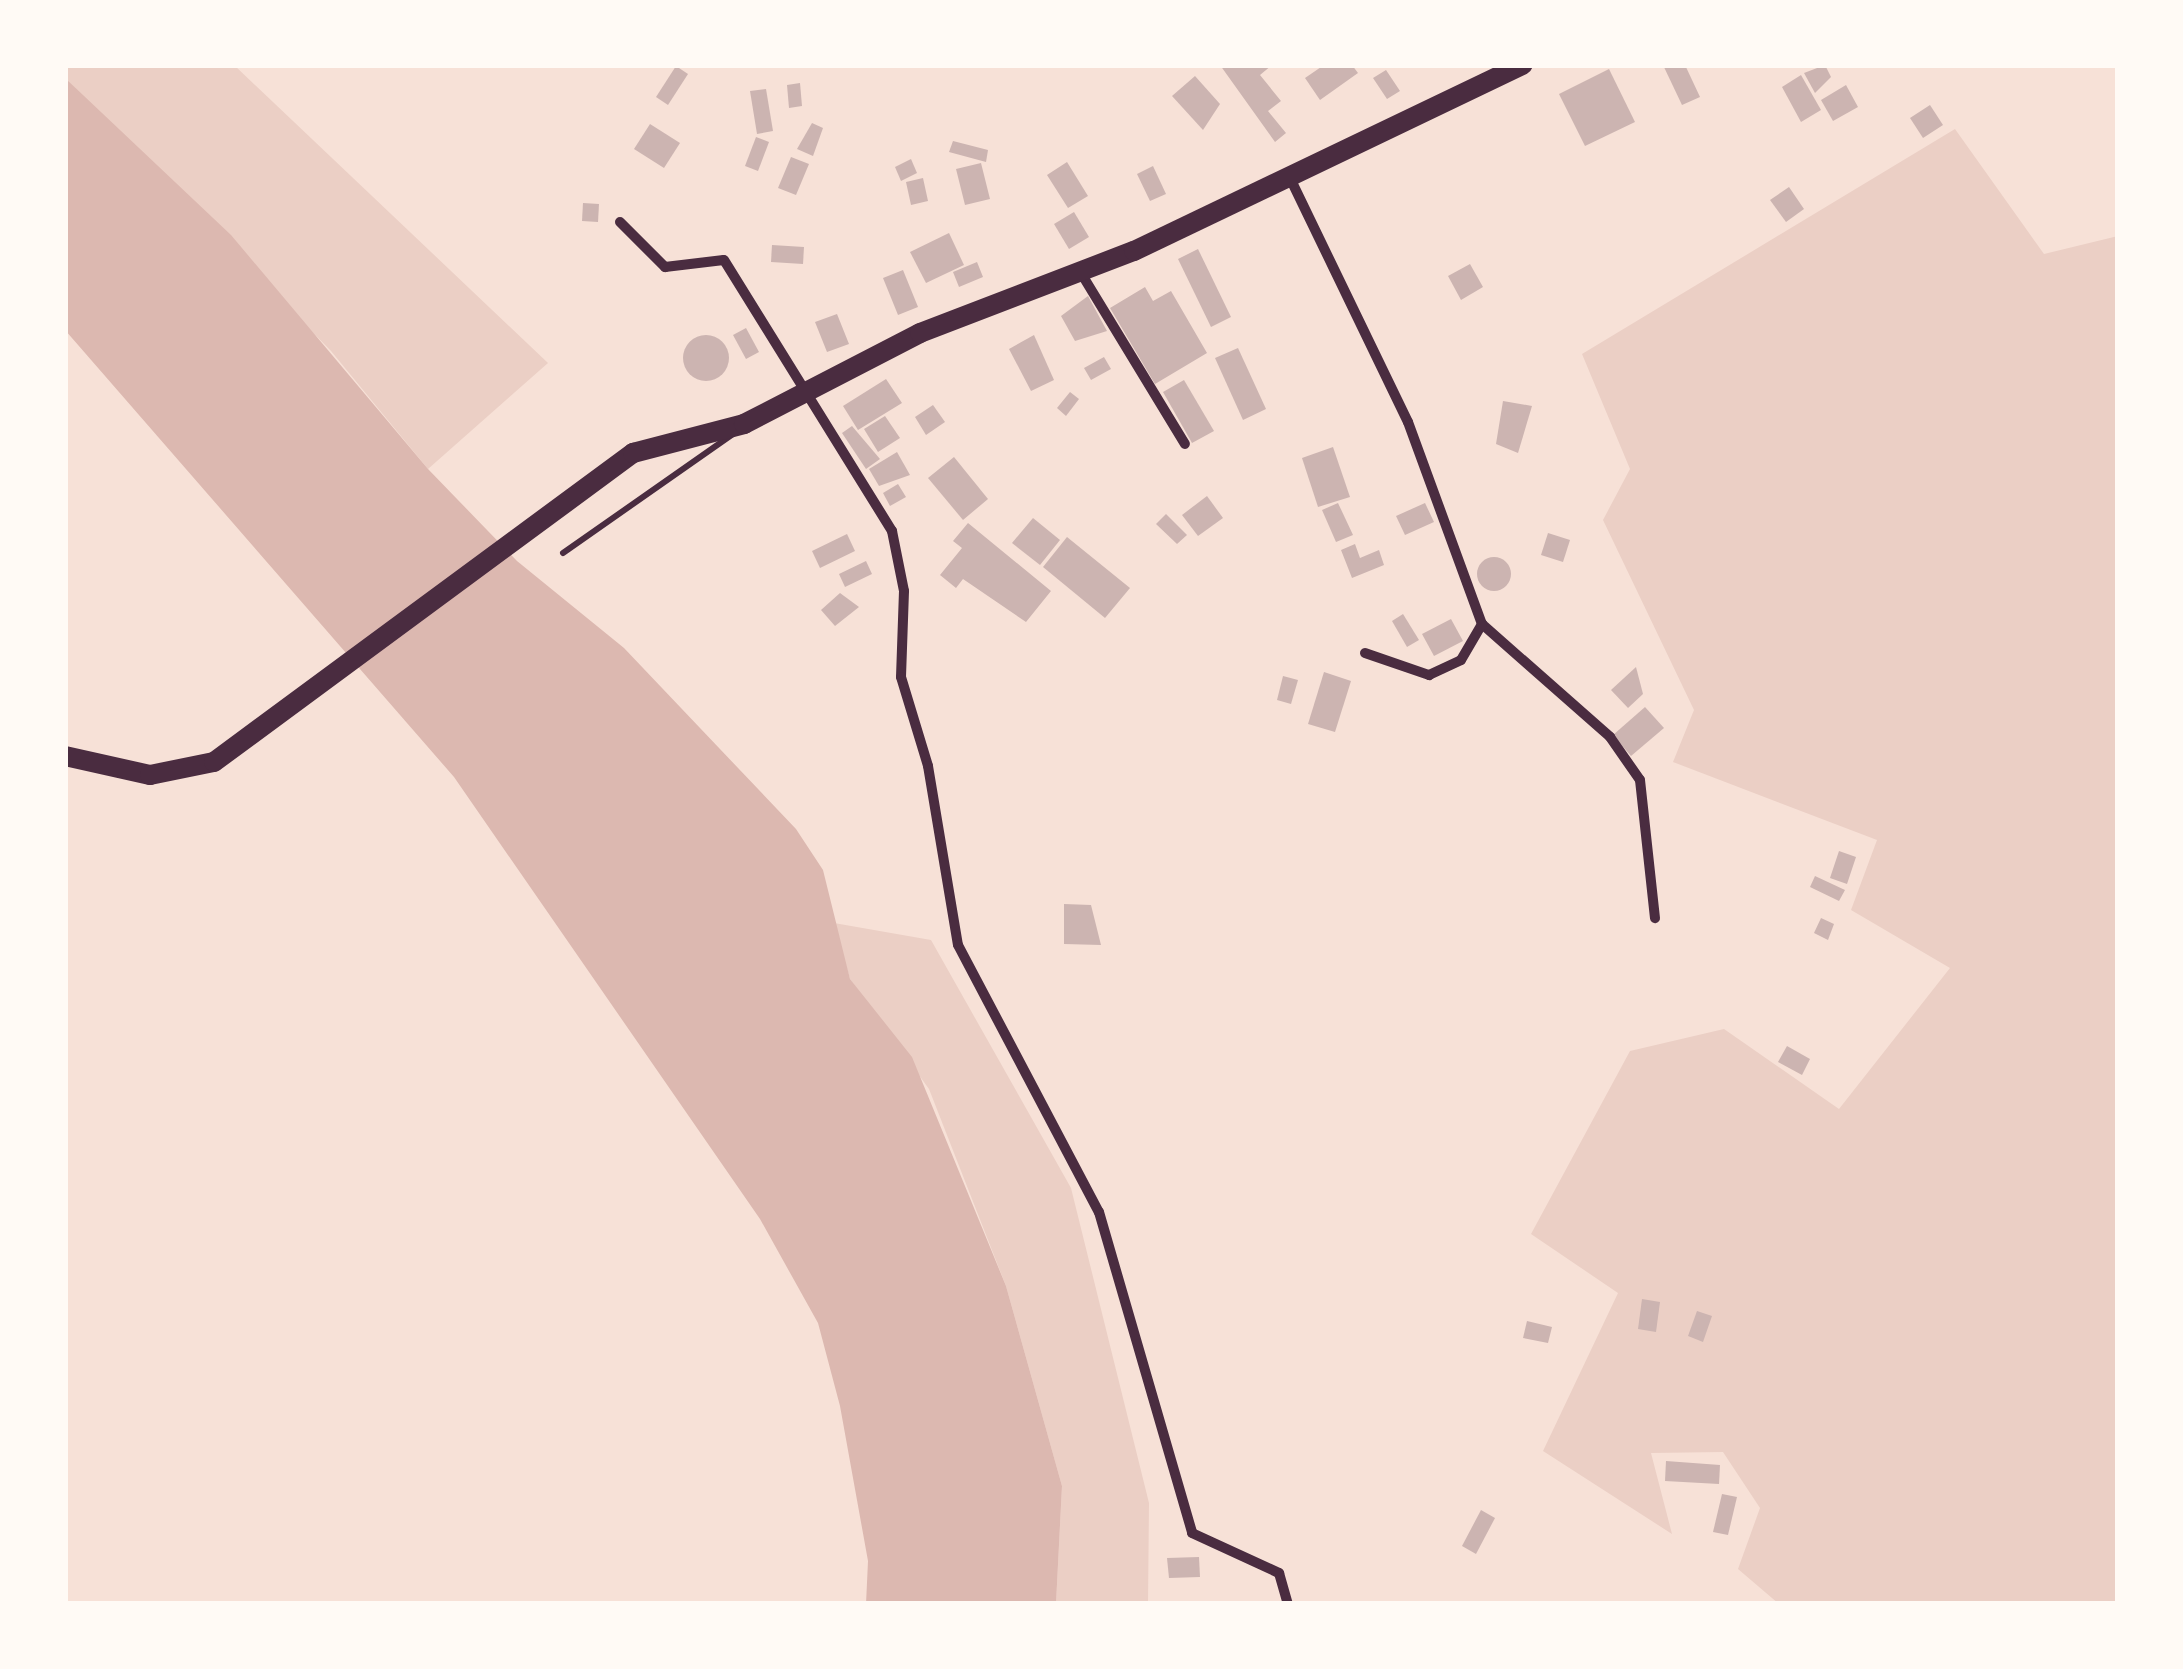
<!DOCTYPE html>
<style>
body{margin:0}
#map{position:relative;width:2183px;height:1669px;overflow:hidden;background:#f7e1d7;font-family:Helvetica,sans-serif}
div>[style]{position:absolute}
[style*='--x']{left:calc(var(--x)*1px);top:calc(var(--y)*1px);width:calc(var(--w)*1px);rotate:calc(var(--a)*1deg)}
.green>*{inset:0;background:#ebcfc5}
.water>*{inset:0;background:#dcb8b0}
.building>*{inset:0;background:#ccb4b1}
.round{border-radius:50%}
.service>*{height:6px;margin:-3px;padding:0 3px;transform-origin:3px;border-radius:3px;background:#4a2c40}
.minor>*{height:10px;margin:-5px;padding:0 5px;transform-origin:5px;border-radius:5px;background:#4a2c40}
.trunk>*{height:20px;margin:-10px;padding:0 10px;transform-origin:10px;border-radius:10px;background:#4a2c40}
span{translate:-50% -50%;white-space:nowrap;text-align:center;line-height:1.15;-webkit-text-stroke:8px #fffaf5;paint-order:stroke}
.frame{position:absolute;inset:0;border:68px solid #fffaf5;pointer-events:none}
</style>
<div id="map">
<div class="green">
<i style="clip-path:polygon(65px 65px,234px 65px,548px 363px,428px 469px,331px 351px,65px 78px)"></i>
<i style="clip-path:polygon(1955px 129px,2044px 254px,2118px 236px,2118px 1604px,1779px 1604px,1738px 1569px,1760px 1508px,1723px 1452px,1651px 1453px,1672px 1534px,1543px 1451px,1618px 1293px,1531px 1234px,1630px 1051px,1724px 1029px,1839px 1109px,1950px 968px,1851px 910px,1877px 840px,1673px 762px,1694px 710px,1603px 520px,1630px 469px,1582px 354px)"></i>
<i style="clip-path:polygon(834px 923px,931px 940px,1071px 1188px,1149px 1503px,1148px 1604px,1056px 1604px,1062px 1486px,1006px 1286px,929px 1089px,850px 979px)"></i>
</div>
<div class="water">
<i style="clip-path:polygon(65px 78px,231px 235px,428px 469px,517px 561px,624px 648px,796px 829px,823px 870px,850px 979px,912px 1057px,1006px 1286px,1062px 1486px,1056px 1604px,866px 1604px,868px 1561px,840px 1406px,818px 1323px,760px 1219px,454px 777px,65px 330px)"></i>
</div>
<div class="building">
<i style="clip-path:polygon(1220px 65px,1272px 65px,1260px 75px,1281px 101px,1268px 111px,1286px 133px,1275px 142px)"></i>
<i style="clip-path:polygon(1324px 65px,1352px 65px,1358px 73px,1320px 100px,1305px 78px)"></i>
<i style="clip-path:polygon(1663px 65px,1685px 65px,1700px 97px,1682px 105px)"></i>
<i style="clip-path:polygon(1825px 65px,1831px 77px,1815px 93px,1804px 73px)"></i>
<i style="clip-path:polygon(676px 66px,688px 74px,668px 105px,656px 97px)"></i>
<i style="clip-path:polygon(1609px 69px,1635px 122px,1585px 146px,1559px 94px)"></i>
<i style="clip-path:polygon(1386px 70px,1400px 91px,1387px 99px,1373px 78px)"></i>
<i style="clip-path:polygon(1801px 75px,1821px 110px,1801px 122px,1782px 87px)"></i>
<i style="clip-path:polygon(1195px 76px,1220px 104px,1203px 130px,1172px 96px)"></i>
<i style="clip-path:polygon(800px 83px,802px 106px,789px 108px,787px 85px)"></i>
<i style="clip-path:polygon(1846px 85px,1858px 107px,1833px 121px,1821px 100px)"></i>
<i style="clip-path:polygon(766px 89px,773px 131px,757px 134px,750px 91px)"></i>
<i style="clip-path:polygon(1930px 105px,1943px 125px,1923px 138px,1910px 118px)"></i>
<i style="clip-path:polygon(812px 123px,823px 128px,813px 156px,797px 149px)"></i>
<i style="clip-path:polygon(650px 124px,680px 143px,664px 168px,634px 149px)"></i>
<i style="clip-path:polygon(756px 137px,769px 142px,758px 171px,745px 166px)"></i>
<i style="clip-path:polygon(953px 141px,988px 150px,986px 162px,949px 152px)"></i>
<i style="clip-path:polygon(791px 157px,809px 164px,796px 195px,778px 188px)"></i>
<i style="clip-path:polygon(911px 159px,917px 173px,901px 181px,895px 167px)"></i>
<i style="clip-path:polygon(1067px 162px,1088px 196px,1068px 208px,1047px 175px)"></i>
<i style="clip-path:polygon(981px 163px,990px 199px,965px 205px,956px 169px)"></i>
<i style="clip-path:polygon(1153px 166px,1166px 194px,1150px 201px,1137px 174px)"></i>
<i style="clip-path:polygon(923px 178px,928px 201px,911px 205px,906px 182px)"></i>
<i style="clip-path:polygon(1789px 187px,1804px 209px,1786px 222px,1770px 200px)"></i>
<i style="clip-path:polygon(583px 203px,599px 204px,598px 222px,582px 221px)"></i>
<i style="clip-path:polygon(1074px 212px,1089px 237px,1069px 249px,1054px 224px)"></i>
<i style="clip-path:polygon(949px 233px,964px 265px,926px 283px,910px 252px)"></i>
<i style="clip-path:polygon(772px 245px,804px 247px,803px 264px,771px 262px)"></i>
<i style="clip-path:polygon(1198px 249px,1231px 317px,1211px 327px,1178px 259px)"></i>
<i style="clip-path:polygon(977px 262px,983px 277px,959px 287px,953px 272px)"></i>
<i style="clip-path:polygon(1470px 264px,1483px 287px,1461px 300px,1448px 276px)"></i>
<i style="clip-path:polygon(903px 270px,918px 307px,898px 315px,883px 278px)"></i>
<i style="clip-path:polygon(1145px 287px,1153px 301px,1171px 291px,1207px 353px,1155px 384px,1110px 308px)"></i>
<i style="clip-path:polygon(1088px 296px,1107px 331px,1075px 341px,1061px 316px)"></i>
<i style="clip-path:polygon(837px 314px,849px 344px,827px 352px,815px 322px)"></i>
<i style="clip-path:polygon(746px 328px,759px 352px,746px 359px,733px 335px)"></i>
<i style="clip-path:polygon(1034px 335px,1054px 380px,1031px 391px,1009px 349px)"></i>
<i class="round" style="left:683px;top:335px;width:46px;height:46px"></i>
<i style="clip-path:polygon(1238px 348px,1266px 409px,1243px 420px,1215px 358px)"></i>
<i style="clip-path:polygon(1104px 357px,1111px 369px,1091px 380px,1084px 368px)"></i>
<i style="clip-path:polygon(886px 379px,902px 403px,858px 430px,843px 406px)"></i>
<i style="clip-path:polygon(1184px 380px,1214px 431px,1192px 443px,1163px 392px)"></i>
<i style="clip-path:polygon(1070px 392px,1079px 399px,1066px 416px,1057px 408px)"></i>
<i style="clip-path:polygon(1503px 401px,1532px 406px,1518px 453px,1496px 444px)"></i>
<i style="clip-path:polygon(933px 405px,945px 422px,926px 435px,915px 417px)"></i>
<i style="clip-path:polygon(885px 416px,900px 438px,878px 452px,864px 429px)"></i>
<i style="clip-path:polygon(852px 426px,880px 459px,866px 469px,842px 433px)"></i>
<i style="clip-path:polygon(1333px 447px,1350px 497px,1318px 507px,1302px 458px)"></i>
<i style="clip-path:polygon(897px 452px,910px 475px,879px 486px,869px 469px)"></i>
<i style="clip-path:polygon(954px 457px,988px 499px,963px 520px,928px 478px)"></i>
<i style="clip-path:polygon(898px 484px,906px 497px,890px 506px,883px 493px)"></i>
<i style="clip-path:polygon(1207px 496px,1223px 518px,1198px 536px,1182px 515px)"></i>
<i style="clip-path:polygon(1338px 503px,1353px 535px,1336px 542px,1322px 510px)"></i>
<i style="clip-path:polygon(1425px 503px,1434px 522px,1405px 535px,1396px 516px)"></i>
<i style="clip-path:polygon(1166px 514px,1187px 535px,1177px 544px,1156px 524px)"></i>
<i style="clip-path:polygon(1033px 518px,1060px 540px,1040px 565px,1012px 543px)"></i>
<i style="clip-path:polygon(968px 523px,1051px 591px,1026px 622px,963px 579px,956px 588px,940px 575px,962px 548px,953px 541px)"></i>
<i style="clip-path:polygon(1548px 533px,1570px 540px,1563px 562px,1541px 555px)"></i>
<i style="clip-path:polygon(847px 534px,855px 551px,820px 568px,812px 551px)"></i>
<i style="clip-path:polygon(1067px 537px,1130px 588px,1105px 618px,1043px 567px)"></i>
<i style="clip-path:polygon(1355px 544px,1360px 558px,1379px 550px,1384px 565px,1352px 578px,1341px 550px)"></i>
<i class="round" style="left:1477px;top:557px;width:34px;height:34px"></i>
<i style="clip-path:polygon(866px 561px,872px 574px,845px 587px,839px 574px)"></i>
<i style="clip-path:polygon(840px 593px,859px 607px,835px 626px,821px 610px)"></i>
<i style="clip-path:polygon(1403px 614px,1419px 640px,1407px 647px,1392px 621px)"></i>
<i style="clip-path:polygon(1451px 619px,1463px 641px,1434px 656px,1422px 634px)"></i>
<i style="clip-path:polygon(1636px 667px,1643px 694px,1628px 708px,1611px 690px)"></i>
<i style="clip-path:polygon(1324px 672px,1351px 681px,1335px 732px,1308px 724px)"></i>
<i style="clip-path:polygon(1283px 676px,1298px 680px,1291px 704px,1277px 700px)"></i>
<i style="clip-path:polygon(1645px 707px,1664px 728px,1631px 756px,1613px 735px)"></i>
<i style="clip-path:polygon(1839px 851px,1856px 857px,1847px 884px,1830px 878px)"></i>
<i style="clip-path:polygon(1815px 876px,1845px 890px,1839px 901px,1810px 887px)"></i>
<i style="clip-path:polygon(1064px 904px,1091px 905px,1101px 945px,1064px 944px)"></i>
<i style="clip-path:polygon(1821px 918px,1834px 924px,1828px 940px,1814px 933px)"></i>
<i style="clip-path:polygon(1787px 1046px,1810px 1059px,1802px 1075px,1778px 1062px)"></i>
<i style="clip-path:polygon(1642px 1299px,1660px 1302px,1656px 1332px,1638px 1329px)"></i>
<i style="clip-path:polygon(1697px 1311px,1712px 1316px,1703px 1342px,1688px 1336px)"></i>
<i style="clip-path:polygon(1527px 1321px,1552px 1327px,1548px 1343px,1523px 1338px)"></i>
<i style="clip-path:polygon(1666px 1461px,1720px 1465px,1719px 1484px,1665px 1481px)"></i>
<i style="clip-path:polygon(1722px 1494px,1737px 1497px,1728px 1535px,1713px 1532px)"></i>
<i style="clip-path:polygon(1481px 1510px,1495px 1518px,1476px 1554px,1462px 1546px)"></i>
<i style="clip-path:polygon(1199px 1557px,1200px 1577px,1169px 1578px,1167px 1558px)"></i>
</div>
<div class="service">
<i style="--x:563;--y:553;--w:211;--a:-35"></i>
</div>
<div class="minor">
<i style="--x:1290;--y:178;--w:271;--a:64.2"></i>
<i style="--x:1408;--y:422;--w:215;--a:69.9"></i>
<i style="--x:1482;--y:624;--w:171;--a:41.4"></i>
<i style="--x:1610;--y:737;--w:52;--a:55.1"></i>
<i style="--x:1640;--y:780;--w:139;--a:83.8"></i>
<i style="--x:620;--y:222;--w:64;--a:45"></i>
<i style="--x:665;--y:267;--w:59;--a:-6.8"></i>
<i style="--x:724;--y:260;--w:319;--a:58.2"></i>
<i style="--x:892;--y:531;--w:61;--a:78.7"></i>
<i style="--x:904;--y:591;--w:86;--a:92"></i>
<i style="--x:901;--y:677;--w:93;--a:73.1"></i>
<i style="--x:928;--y:766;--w:181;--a:80.5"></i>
<i style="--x:958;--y:945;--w:302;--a:62.2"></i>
<i style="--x:1099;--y:1212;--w:334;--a:73.8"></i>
<i style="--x:1192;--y:1533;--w:96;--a:24.7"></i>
<i style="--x:1279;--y:1573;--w:32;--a:74"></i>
<i style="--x:1081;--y:273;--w:200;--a:58.7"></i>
<i style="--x:1365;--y:653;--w:68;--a:19"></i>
<i style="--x:1429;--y:675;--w:35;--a:-25"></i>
<i style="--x:1461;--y:660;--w:42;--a:-59.7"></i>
</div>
<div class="trunk">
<i style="--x:65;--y:756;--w:87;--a:12.6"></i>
<i style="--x:150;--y:775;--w:65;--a:-11.5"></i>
<i style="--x:214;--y:762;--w:521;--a:-36.41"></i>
<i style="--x:633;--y:453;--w:115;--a:-14.6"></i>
<i style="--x:744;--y:424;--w:198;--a:-27.3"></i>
<i style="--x:920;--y:333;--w:229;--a:-21"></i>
<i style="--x:1134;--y:251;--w:431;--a:-25.6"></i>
</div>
<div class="frame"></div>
</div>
